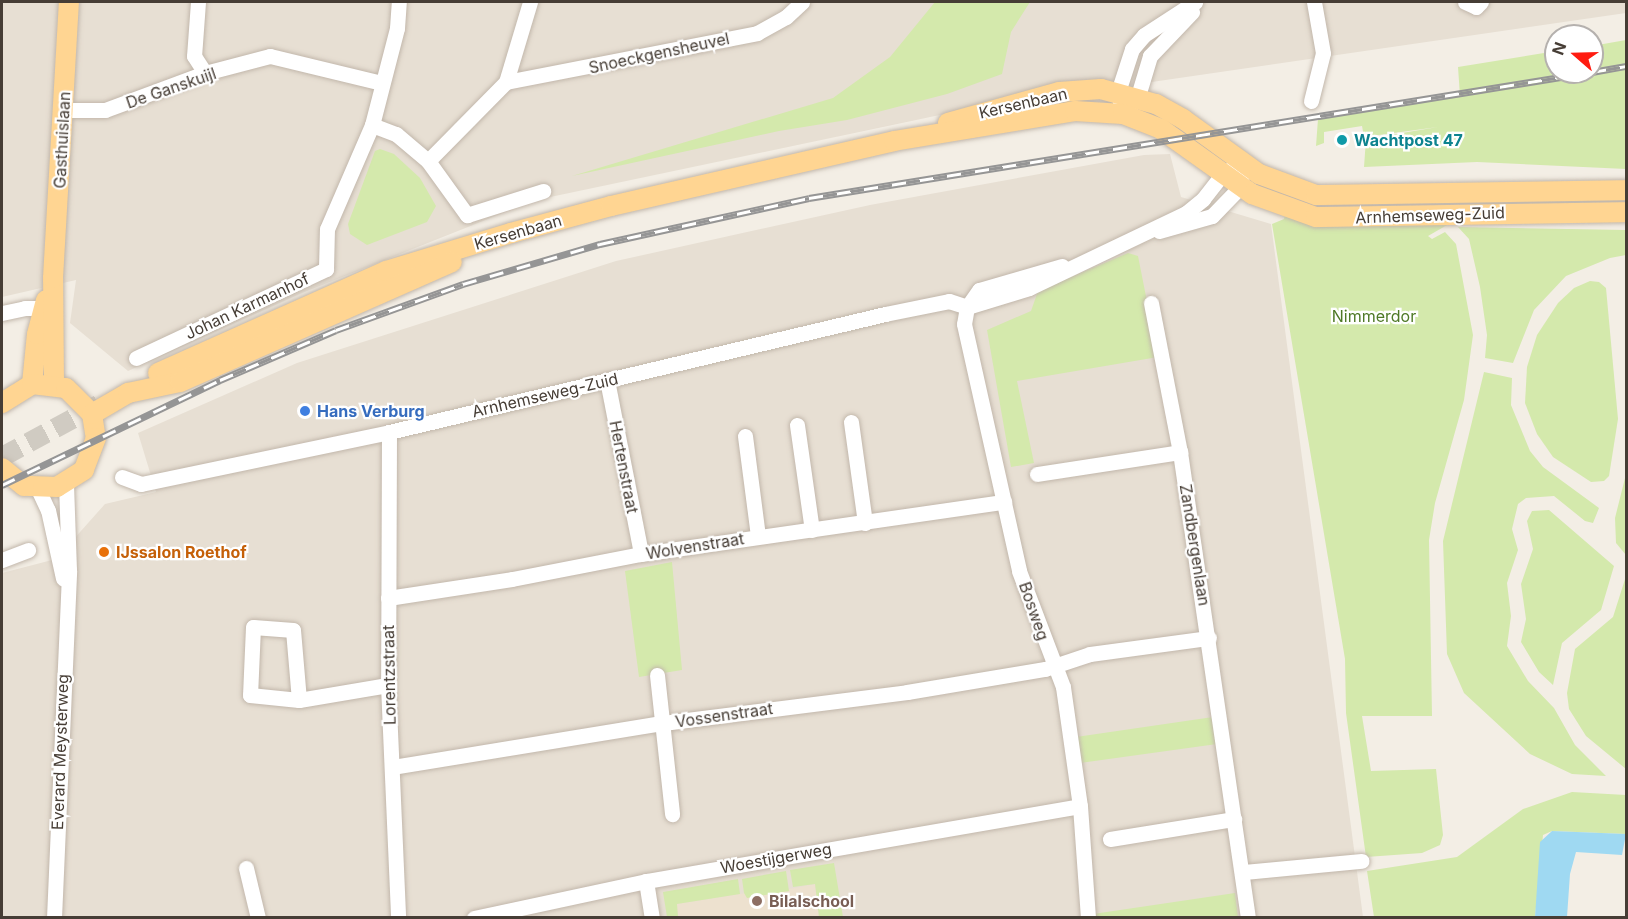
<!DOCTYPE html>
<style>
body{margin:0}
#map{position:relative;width:1628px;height:919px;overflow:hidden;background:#f3eee5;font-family:Inter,sans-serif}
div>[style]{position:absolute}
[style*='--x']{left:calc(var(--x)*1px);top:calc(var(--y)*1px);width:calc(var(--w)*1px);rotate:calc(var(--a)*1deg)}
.residential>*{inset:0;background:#e7dfd3}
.education>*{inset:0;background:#ede1cf}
.green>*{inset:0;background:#d4e9ac}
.water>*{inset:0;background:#9fd9f2}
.major-tunnel>*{height:20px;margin-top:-10px;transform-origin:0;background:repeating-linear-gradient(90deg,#d0cbc2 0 20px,transparent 0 30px)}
.roads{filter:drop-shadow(0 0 2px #c2b7ab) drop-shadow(0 0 2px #c2b7ab)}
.minor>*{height:15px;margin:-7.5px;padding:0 7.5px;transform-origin:7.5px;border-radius:7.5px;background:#fff}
.major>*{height:20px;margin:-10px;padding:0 10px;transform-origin:10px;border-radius:10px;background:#ffd592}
.rail>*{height:7px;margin-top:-3.5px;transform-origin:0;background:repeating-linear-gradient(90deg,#fff 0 14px,#959595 0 28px);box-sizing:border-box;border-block:2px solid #959595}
.dots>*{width:16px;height:16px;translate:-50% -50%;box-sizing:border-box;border:3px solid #fff;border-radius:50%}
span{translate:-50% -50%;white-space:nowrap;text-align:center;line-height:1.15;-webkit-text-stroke:4.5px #fff;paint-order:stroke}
.street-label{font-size:16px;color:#463d35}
.culture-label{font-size:16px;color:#0d838f;font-weight:700}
.left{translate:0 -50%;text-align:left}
.park-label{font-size:16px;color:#4e7926}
.shop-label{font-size:16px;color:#366cbe;font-weight:700}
.food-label{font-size:16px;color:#c56008;font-weight:700}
.education-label{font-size:16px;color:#785e54;font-weight:700}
.frame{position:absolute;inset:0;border:3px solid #463d35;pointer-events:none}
.north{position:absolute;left:1544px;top:24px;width:60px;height:60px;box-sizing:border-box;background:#fff;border:2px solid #b5b1ae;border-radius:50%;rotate:290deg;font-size:16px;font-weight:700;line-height:24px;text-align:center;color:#463d35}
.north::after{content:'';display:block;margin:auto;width:21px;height:27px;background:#ff1c10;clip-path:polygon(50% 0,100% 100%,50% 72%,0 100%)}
</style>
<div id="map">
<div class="residential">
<i style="clip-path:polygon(2px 2px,1626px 2px,1626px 13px,973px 108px,536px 200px,302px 293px,128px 371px,70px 323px,76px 280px,2px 297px)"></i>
<i style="clip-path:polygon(1170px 154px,1181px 197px,1271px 224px,1363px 917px,2px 917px,2px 573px,56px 559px,105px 504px,156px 492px,138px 433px,297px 363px,616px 261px,870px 205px,1144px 155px)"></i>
</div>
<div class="education">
<i style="clip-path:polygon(815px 884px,819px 917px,678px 917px,676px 904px,746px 893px,747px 897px)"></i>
</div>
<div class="green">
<i style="clip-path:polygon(935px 2px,1030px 2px,1011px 32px,1002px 74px,947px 94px,847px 120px,779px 131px,572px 176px,833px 98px,890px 57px)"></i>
<i style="clip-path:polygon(1626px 40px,1626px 169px,1477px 162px,1364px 167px,1366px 139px,1438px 127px,1364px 137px,1362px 126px,1324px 132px,1324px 143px,1316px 146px,1318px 119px,1460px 96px,1458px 67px,1556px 51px,1556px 72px,1592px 72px,1592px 46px)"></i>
<i style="clip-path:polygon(380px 149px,394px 154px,420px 178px,436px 206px,427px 222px,367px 245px,350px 234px,348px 224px,375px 151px)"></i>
<i style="clip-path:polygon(1285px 214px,1454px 221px,1428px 236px,1432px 239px,1445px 232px,1456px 244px,1473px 335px,1464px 400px,1435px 503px,1429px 540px,1432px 716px,1362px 716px,1371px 771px,1436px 769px,1443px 835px,1440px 845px,1422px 853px,1366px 857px,1346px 713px,1345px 659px,1272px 224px,1284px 219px)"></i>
<i style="clip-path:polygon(1458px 227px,1626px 230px,1626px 255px,1610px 258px,1566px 276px,1534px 310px,1513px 363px,1485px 358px,1487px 335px,1480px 287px,1469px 239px)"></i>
<i style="clip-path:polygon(1128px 253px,1138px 256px,1158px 357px,1017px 381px,1034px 463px,1011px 467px,987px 330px,1031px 311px,1038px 291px)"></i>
<i style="clip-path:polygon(1590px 281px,1599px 282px,1606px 288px,1618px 419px,1609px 476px,1604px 481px,1591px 482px,1553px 457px,1537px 434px,1525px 403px,1527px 367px,1537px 335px,1558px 303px,1574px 288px)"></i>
<i style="clip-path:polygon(1484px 372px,1512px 378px,1511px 405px,1530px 451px,1543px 467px,1599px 508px,1593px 523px,1585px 521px,1554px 496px,1526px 498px,1518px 504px,1512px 529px,1518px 550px,1507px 583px,1511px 616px,1507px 646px,1528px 681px,1554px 708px,1575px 745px,1606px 776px,1572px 774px,1530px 754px,1464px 693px,1447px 654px,1443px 541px)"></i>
<i style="clip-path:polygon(1626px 474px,1626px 555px,1616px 543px,1615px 518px)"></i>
<i style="clip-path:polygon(1549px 510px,1614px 566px,1601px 610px,1562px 643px,1553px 685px,1539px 672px,1521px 642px,1526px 619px,1521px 584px,1533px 549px,1527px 521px,1532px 511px)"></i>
<i style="clip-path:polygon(672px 562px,682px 670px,639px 677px,625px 571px)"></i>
<i style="clip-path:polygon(1626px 576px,1626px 769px,1586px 736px,1569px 709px,1567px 693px,1575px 649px,1613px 617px)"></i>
<i style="clip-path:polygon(1213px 717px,1217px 744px,1080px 763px,1076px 737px)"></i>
<i style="clip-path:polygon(1572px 792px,1626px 795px,1626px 834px,1552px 831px,1543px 835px,1535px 917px,1374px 917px,1367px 871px,1457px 857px,1523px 809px)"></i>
<i style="clip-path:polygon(834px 863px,843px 917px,819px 917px,815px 884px,793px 887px,790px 870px)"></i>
<i style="clip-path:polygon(786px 871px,789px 891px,747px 898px,744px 893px,742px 879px)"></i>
<i style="clip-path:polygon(738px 879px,740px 894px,677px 904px,678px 917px,667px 917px,663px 892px)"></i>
<i style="clip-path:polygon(1235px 893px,1238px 917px,1093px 918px,1093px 914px)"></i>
</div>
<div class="water">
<i style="clip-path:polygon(1552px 831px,1626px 834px,1622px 855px,1576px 852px,1570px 874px,1567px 917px,1535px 917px,1540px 842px)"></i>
</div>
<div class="major-tunnel">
<i style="--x:2;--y:457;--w:114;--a:-28.4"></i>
</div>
<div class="roads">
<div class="minor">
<i style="--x:198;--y:2;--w:54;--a:94.2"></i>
<i style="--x:194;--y:56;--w:20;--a:57"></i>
<i style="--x:1465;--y:2;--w:12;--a:24"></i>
<i style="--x:1476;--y:7;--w:7;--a:-45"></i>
<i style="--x:506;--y:82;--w:84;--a:-73.3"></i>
<i style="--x:1311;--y:101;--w:49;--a:-76"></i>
<i style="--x:1323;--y:53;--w:52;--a:-100"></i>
<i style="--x:1120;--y:102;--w:10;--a:-101"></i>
<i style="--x:1118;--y:92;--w:45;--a:-72"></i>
<i style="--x:1132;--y:49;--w:18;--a:-49"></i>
<i style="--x:1144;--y:35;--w:61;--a:-32.9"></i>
<i style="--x:1131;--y:105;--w:11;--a:-52"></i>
<i style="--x:1138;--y:96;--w:42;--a:-73.3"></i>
<i style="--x:1150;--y:56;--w:61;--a:-46.3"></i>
<i style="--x:64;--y:110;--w:41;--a:0"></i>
<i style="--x:105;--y:110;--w:107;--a:-20.3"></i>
<i style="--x:205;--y:73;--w:67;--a:-14.7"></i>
<i style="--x:270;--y:56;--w:115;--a:13.6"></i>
<i style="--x:372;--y:125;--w:26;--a:21"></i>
<i style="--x:396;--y:134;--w:42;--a:40.2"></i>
<i style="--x:428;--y:161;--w:67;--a:54.2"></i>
<i style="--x:467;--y:215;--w:80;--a:-17.5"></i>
<i style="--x:428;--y:161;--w:111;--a:-45.4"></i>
<i style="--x:506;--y:82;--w:256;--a:-11"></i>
<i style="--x:757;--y:33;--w:33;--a:-29"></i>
<i style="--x:786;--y:17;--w:22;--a:-43"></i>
<i style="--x:1159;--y:231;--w:55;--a:-15.8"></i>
<i style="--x:1212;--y:216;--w:40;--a:-46"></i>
<i style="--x:1240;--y:187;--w:12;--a:-81"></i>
<i style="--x:1062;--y:266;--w:86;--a:163.9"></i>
<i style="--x:979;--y:290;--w:21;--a:125"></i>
<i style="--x:967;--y:307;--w:17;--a:100"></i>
<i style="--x:964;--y:324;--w:253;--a:77.4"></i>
<i style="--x:1019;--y:571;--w:124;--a:69.2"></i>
<i style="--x:1063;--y:687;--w:120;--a:81.9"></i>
<i style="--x:1080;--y:806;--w:112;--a:85.9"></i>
<i style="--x:1151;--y:303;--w:152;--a:79"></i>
<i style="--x:1180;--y:452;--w:471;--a:81.7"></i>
<i style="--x:2;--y:313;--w:24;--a:-12"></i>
<i style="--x:25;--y:308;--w:29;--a:0"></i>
<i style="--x:136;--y:358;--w:210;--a:-25.1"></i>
<i style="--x:326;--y:269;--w:40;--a:-88.6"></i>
<i style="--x:327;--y:229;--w:113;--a:-66.6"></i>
<i style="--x:372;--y:125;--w:100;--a:-75.5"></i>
<i style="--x:397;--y:28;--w:26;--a:-86"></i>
<i style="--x:607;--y:380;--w:177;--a:78.9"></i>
<i style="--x:851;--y:422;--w:102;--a:82.1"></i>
<i style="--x:797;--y:425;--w:106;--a:81.9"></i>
<i style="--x:389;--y:432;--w:253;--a:90.2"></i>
<i style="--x:388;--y:685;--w:233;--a:87.5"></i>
<i style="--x:745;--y:436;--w:101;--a:82.6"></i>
<i style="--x:1037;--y:474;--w:145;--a:-8.7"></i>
<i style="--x:122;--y:477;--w:20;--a:20"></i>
<i style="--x:141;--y:484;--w:253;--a:-11.8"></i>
<i style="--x:389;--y:432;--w:510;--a:-13.38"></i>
<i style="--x:885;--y:314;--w:65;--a:-11.5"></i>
<i style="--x:949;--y:301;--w:19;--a:18"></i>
<i style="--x:967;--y:307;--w:65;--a:-17"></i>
<i style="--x:1029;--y:288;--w:174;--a:-25.5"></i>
<i style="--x:1186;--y:213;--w:22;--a:-39"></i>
<i style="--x:1203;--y:199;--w:33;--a:-52"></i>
<i style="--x:1223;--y:173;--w:22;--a:-27"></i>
<i style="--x:38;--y:489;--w:23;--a:65"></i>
<i style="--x:48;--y:510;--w:70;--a:77.6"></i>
<i style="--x:2;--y:560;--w:28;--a:-21"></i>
<i style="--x:388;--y:598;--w:125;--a:-8.7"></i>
<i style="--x:512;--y:579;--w:131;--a:-11"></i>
<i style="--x:641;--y:554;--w:367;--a:-8.2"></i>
<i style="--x:657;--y:675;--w:140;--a:83.8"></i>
<i style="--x:299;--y:700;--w:70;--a:-94.9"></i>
<i style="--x:293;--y:630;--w:40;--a:-175.7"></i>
<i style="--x:253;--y:627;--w:68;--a:92.5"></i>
<i style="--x:250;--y:695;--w:49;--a:5.8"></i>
<i style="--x:299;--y:700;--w:90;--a:-9.6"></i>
<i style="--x:393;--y:767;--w:274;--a:-9.3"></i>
<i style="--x:663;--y:723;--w:246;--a:-7.2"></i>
<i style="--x:907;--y:692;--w:140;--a:-9.5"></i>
<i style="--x:1045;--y:669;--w:47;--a:-18.4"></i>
<i style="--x:1090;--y:654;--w:120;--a:-7.7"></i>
<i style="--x:1110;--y:839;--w:126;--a:-9.2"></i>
<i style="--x:246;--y:868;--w:51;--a:76.5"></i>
<i style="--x:1244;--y:872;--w:118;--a:-5.4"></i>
<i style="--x:646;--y:881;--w:37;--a:81"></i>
<i style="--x:54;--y:918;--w:348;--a:-87.5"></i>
<i style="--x:69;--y:570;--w:86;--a:-92"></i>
<i style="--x:474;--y:918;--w:176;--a:-12.1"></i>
<i style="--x:646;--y:881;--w:440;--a:-9.8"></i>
</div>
<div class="major">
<i style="--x:948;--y:123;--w:115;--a:-15.6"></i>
<i style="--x:1059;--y:92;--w:42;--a:-4.1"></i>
<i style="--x:1101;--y:89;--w:57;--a:15.3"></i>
<i style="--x:1156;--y:104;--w:31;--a:29"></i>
<i style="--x:1183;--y:119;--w:94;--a:35.9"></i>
<i style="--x:1259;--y:174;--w:61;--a:20.2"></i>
<i style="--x:1316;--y:195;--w:310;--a:-0.9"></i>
<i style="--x:158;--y:373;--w:250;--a:-24.1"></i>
<i style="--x:386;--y:271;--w:131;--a:-16.9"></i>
<i style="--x:511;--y:233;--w:104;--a:-15.1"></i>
<i style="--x:611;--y:206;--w:290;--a:-12.9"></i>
<i style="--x:894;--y:141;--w:183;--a:-9.4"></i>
<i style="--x:1075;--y:111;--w:48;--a:3.6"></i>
<i style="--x:1123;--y:114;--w:41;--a:21.5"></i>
<i style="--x:1161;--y:129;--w:112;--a:35.5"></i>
<i style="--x:1252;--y:194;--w:68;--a:19.8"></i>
<i style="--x:1316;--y:217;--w:310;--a:-0.9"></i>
<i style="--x:32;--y:384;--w:50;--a:-84.3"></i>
<i style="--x:37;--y:334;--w:35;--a:-75"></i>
<i style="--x:54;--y:384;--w:106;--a:-90.5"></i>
<i style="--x:53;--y:278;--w:276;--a:-86.7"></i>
<i style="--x:2;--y:403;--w:36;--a:-32"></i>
<i style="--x:32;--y:384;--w:34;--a:7"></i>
<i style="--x:66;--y:388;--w:37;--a:45"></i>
<i style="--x:92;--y:414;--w:24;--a:81"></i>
<i style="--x:96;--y:438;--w:34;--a:111"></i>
<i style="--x:84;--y:470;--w:32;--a:148"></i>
<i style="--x:57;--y:487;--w:33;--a:-178"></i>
<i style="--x:24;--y:486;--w:28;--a:-141"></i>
<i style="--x:92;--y:414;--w:42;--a:-30.3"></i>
<i style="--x:128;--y:393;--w:53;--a:-11.9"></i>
<i style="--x:180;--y:382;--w:297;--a:-23.8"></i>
</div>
</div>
<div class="rail">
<i style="--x:1592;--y:72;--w:35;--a:-10"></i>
<i style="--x:2;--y:485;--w:242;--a:-25.7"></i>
<i style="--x:220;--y:380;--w:126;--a:-23.3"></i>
<i style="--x:336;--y:330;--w:135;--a:-19.9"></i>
<i style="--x:463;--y:284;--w:143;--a:-16.3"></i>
<i style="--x:600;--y:244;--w:214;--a:-12.4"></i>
<i style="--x:809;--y:198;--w:793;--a:-9.14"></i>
</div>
<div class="dots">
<i style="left:1342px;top:140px;background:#0f9aa8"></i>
<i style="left:305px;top:411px;background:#3f7fe0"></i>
<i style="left:104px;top:552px;background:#e8710a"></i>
<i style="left:757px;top:901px;background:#8d6e63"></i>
</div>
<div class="street-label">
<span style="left:659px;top:53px;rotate:-12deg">Snoeckgensheuvel</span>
<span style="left:171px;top:88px;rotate:-19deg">De Ganskuijl</span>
<span style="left:1023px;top:103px;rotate:-13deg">Kersenbaan</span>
<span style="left:62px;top:140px;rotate:-87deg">Gasthuislaan</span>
<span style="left:1430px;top:215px;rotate:-2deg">Arnhemseweg-Zuid</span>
<span style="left:518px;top:232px;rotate:-16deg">Kersenbaan</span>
<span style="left:247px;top:306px;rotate:-25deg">Johan Karmanhof</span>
<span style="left:545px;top:395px;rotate:-13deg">Arnhemseweg-Zuid</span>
<span style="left:624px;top:467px;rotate:79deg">Hertenstraat</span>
<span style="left:1195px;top:545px;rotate:81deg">Zandbergenlaan</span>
<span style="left:695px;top:546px;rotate:-9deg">Wolvenstraat</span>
<span style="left:1034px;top:611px;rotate:71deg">Bosweg</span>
<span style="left:389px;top:675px;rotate:-91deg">Lorentzstraat</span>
<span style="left:724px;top:715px;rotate:-8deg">Vossenstraat</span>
<span style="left:60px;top:752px;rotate:-88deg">Everard Meysterweg</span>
<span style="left:776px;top:858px;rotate:-10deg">Woestijgerweg</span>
</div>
<div class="culture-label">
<span class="left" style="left:1354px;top:140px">Wachtpost 47</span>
</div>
<div class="park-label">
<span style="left:1374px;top:316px">Nimmerdor</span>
</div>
<div class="shop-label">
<span class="left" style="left:317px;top:411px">Hans Verburg</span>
</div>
<div class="food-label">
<span class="left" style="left:116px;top:552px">IJssalon Roethof</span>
</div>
<div class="education-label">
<span class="left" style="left:769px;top:901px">Bilalschool</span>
</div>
<div class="frame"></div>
<div class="north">N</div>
</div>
